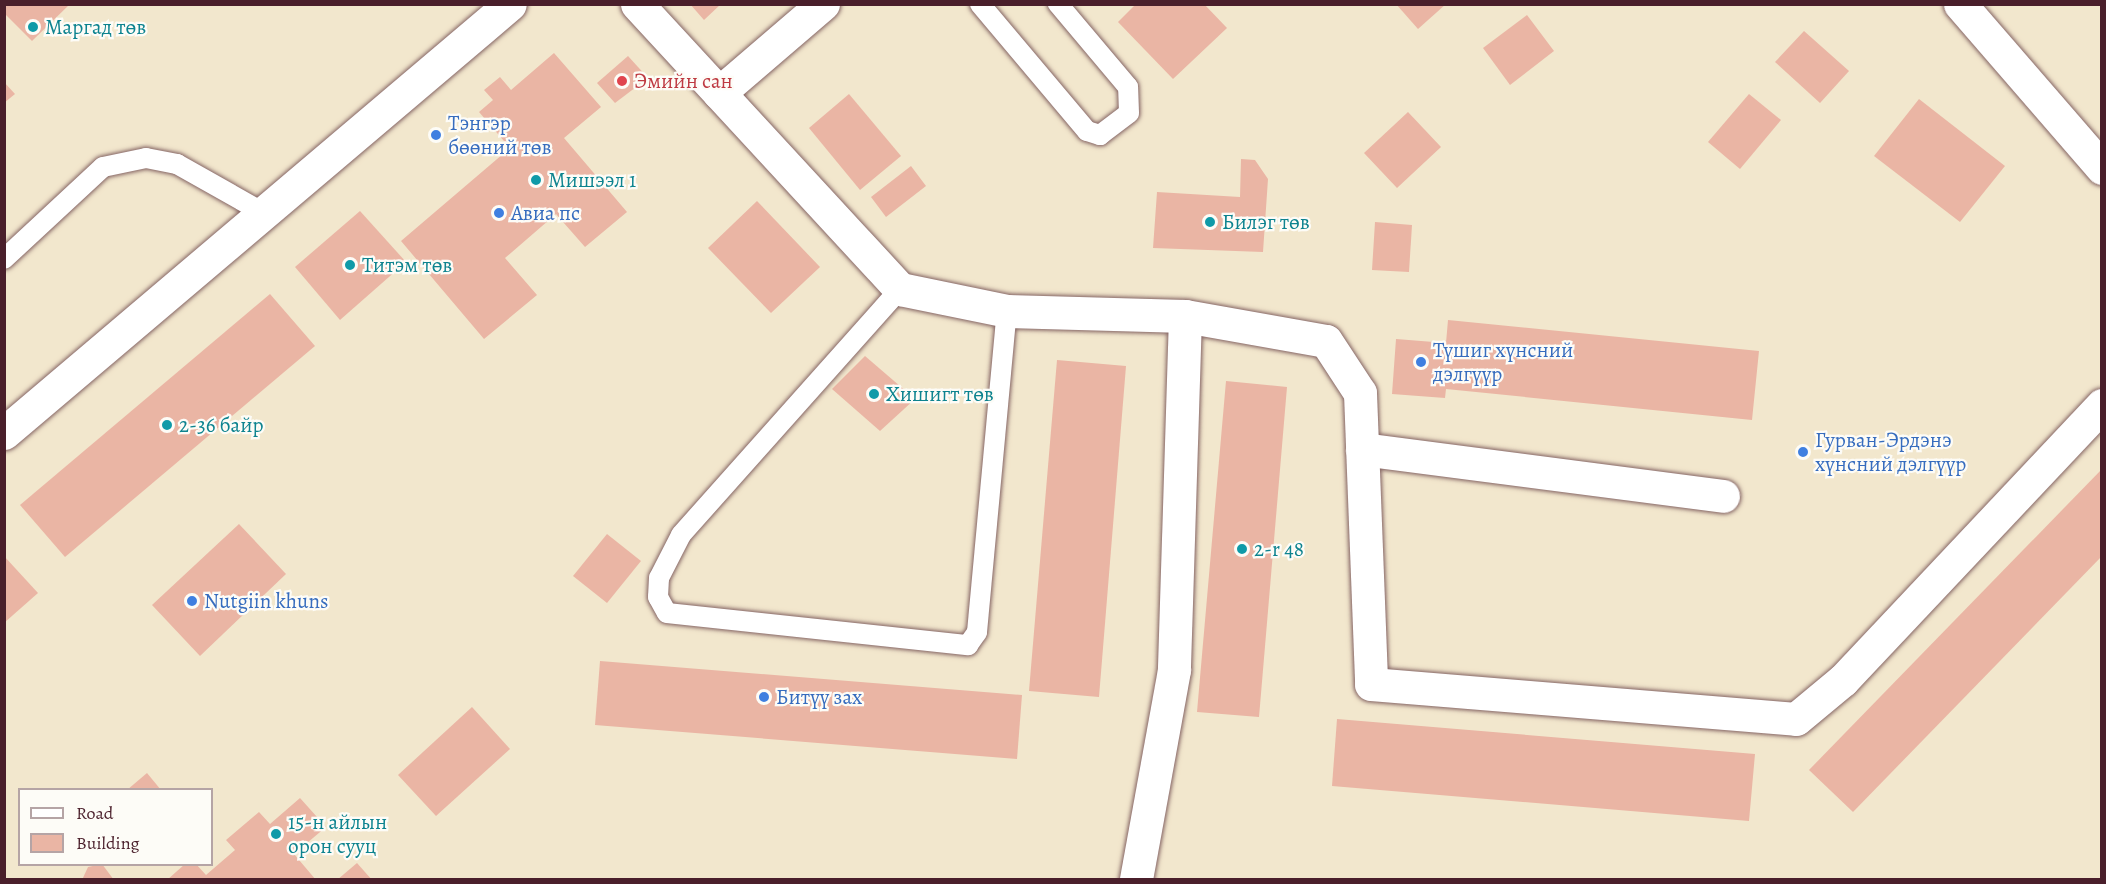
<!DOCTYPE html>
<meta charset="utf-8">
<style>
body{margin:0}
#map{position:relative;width:2106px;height:884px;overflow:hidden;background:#f2e7cd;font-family:Alegreya,serif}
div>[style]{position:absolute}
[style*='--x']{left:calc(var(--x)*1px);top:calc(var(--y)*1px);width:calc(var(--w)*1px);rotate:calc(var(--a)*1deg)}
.building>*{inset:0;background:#eab5a4}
.roads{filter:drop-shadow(0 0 2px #856564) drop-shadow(0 0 2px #856564)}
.service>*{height:20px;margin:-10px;padding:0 10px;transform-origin:10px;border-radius:10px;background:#fff}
.minor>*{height:33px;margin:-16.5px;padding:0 16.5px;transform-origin:16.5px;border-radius:16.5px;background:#fff}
.tertiary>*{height:33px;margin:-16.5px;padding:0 16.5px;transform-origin:16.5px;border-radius:16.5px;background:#fff}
.dots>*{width:16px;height:16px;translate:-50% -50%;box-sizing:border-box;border:3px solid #fdfcf7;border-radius:50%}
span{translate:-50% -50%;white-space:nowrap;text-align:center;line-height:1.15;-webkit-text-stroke:4.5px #fdfcf7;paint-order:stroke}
.culture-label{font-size:21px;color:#0d838f}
.left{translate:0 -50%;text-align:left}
.health-label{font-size:21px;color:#be3a42}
.shop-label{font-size:21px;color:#366cbe}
.frame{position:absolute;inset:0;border:6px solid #4a1f2b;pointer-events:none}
.legend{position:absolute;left:18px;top:788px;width:195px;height:78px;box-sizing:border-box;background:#fdfcf7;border:2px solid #b5a4a5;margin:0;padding:8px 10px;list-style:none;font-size:18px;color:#4a1f2b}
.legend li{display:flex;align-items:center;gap:12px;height:30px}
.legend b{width:30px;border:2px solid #b5a4a5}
</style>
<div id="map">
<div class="building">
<i style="clip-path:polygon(4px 4px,70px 4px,32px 41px,4px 13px)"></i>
<i style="clip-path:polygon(690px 4px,721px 4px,704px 20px)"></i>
<i style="clip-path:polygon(1136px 4px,1204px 4px,1227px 28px,1173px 79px,1118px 22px)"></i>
<i style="clip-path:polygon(1396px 4px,1446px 4px,1418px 29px)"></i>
<i style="clip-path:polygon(1527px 15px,1554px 51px,1510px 85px,1483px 48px)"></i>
<i style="clip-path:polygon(1804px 31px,1849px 71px,1820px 103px,1775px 62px)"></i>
<i style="clip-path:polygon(554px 53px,601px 107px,564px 138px,627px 212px,585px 247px,556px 214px,505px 258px,537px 295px,484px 339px,401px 241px,510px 148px,479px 112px,493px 100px,484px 90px,500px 77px,511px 90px)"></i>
<i style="clip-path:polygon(628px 56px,648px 78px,615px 103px,597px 83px)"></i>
<i style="clip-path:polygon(4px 82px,15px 94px,4px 103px)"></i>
<i style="clip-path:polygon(849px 94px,901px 156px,860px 190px,809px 128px)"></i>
<i style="clip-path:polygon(1749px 94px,1781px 120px,1740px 169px,1708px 142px)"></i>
<i style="clip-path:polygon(1919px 99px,2005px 166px,1960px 222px,1874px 156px)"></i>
<i style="clip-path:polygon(1408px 112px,1441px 147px,1397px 188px,1364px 153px)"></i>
<i style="clip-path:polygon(1241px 159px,1255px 160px,1268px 179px,1263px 252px,1153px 248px,1157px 192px,1240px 197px)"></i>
<i style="clip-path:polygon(911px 166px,926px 186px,886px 217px,871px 197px)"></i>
<i style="clip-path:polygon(757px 201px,820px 267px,771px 313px,708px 248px)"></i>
<i style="clip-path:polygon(360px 211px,406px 262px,340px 320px,295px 267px)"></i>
<i style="clip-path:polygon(1375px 222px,1412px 225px,1409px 272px,1372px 270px)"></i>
<i style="clip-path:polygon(270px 294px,315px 346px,65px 557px,20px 505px)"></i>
<i style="clip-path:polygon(1448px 320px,1759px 351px,1752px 420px,1446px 389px,1445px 398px,1392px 394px,1396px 339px,1446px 343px)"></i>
<i style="clip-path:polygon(865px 356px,915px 399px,880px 431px,832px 389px)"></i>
<i style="clip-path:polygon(1057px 360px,1126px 366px,1099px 697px,1029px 691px)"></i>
<i style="clip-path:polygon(1226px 381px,1287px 387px,1259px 717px,1197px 712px)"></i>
<i style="clip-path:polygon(2102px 469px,2102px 556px,1853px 812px,1809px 770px)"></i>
<i style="clip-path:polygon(239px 524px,286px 574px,200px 656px,152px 605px)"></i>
<i style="clip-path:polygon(607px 534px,641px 561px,607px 603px,573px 576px)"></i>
<i style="clip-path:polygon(4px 556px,38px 593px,4px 623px)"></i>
<i style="clip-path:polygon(600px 661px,1022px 695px,1017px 759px,595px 725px)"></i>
<i style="clip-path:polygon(472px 707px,510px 749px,436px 816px,398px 775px)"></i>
<i style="clip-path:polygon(1337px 719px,1755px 754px,1749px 821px,1332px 786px)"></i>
<i style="clip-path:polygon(147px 773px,161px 790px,127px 790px)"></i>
<i style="clip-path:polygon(300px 798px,326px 827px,294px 854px,316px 880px,167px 880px,185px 864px,196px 864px,206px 875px,235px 850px,226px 840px,259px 812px,270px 824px)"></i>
<i style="clip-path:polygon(357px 863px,372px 880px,337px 880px)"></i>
<i style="clip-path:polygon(102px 864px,114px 880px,82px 880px,88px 867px)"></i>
</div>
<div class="roads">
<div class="service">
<i style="--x:980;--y:4;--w:166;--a:49.9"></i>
<i style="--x:1087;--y:131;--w:14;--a:17"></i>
<i style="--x:1100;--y:135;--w:36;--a:-37"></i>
<i style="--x:1129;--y:113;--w:26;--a:-92"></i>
<i style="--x:1128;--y:87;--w:109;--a:-130.1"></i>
<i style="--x:4;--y:259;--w:135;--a:-42.9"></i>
<i style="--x:103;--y:167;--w:44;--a:-11.8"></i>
<i style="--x:146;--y:158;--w:32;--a:11"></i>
<i style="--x:177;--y:164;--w:100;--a:29.4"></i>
<i style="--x:900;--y:289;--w:329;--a:131.7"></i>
<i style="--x:681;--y:535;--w:48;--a:117.1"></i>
<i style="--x:659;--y:578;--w:19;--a:93"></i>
<i style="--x:658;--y:597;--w:18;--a:61"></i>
<i style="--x:667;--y:613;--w:303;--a:6.1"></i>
<i style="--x:968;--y:645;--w:16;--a:-55"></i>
<i style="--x:977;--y:632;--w:322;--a:-84.7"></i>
</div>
<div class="minor">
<i style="--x:637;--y:4;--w:388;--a:47.3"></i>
<i style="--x:900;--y:289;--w:109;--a:11.6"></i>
<i style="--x:1007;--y:311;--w:178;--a:1.6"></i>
<i style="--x:1185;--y:316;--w:354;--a:91.8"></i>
<i style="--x:1174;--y:670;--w:213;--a:100.3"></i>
<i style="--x:1960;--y:4;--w:217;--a:49.1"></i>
<i style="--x:719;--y:93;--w:137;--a:-40.6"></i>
<i style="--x:1185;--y:316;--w:143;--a:10.1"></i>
<i style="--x:1326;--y:341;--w:62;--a:56.8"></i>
<i style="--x:1360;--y:393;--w:291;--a:87.8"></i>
<i style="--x:1371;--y:684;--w:426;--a:4.7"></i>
<i style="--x:1796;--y:719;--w:61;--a:-39.7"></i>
<i style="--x:1843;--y:680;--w:378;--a:-46.7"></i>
<i style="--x:1362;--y:449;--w:364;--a:7.4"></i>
</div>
<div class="tertiary">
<i style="--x:4;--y:433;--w:663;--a:-40.29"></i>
</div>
</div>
<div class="dots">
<i style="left:33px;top:27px;background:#0f9aa8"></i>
<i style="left:622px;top:81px;background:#e0444e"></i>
<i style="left:436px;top:135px;background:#3f7fe0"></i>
<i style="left:536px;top:180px;background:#0f9aa8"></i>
<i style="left:499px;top:213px;background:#3f7fe0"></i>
<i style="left:1210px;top:222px;background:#0f9aa8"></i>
<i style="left:350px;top:265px;background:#0f9aa8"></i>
<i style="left:1421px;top:362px;background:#3f7fe0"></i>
<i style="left:874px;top:394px;background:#0f9aa8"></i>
<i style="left:167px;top:425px;background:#0f9aa8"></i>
<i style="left:1803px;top:452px;background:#3f7fe0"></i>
<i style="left:1242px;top:549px;background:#0f9aa8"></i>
<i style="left:192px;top:601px;background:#3f7fe0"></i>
<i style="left:764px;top:697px;background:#3f7fe0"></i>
<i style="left:276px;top:834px;background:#0f9aa8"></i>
</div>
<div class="culture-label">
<span class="left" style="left:45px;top:27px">Маргад төв</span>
<span class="left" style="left:548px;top:180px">Мишээл 1</span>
<span class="left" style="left:1222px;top:222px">Билэг төв</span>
<span class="left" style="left:362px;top:265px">Титэм төв</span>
<span class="left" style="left:886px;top:394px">Хишигт төв</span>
<span class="left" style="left:179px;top:425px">2-36 байр</span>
<span class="left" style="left:1254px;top:549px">2-r 48</span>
<span class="left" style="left:288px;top:834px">15-н айлын<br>орон сууц</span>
</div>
<div class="health-label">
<span class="left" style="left:634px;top:81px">Эмийн сан</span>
</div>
<div class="shop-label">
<span class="left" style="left:448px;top:135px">Тэнгэр<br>бөөний төв</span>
<span class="left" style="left:511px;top:213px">Авиа пс</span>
<span class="left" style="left:1433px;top:362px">Түшиг хүнсний<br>дэлгүүр</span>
<span class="left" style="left:1815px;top:452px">Гурван-Эрдэнэ<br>хүнсний дэлгүүр</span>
<span class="left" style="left:204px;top:601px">Nutgiin khuns</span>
<span class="left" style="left:776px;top:697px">Битүү зах</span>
</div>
<div class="frame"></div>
<ul class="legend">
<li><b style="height:8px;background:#fff"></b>Road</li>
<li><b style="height:16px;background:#eab5a4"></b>Building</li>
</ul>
</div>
